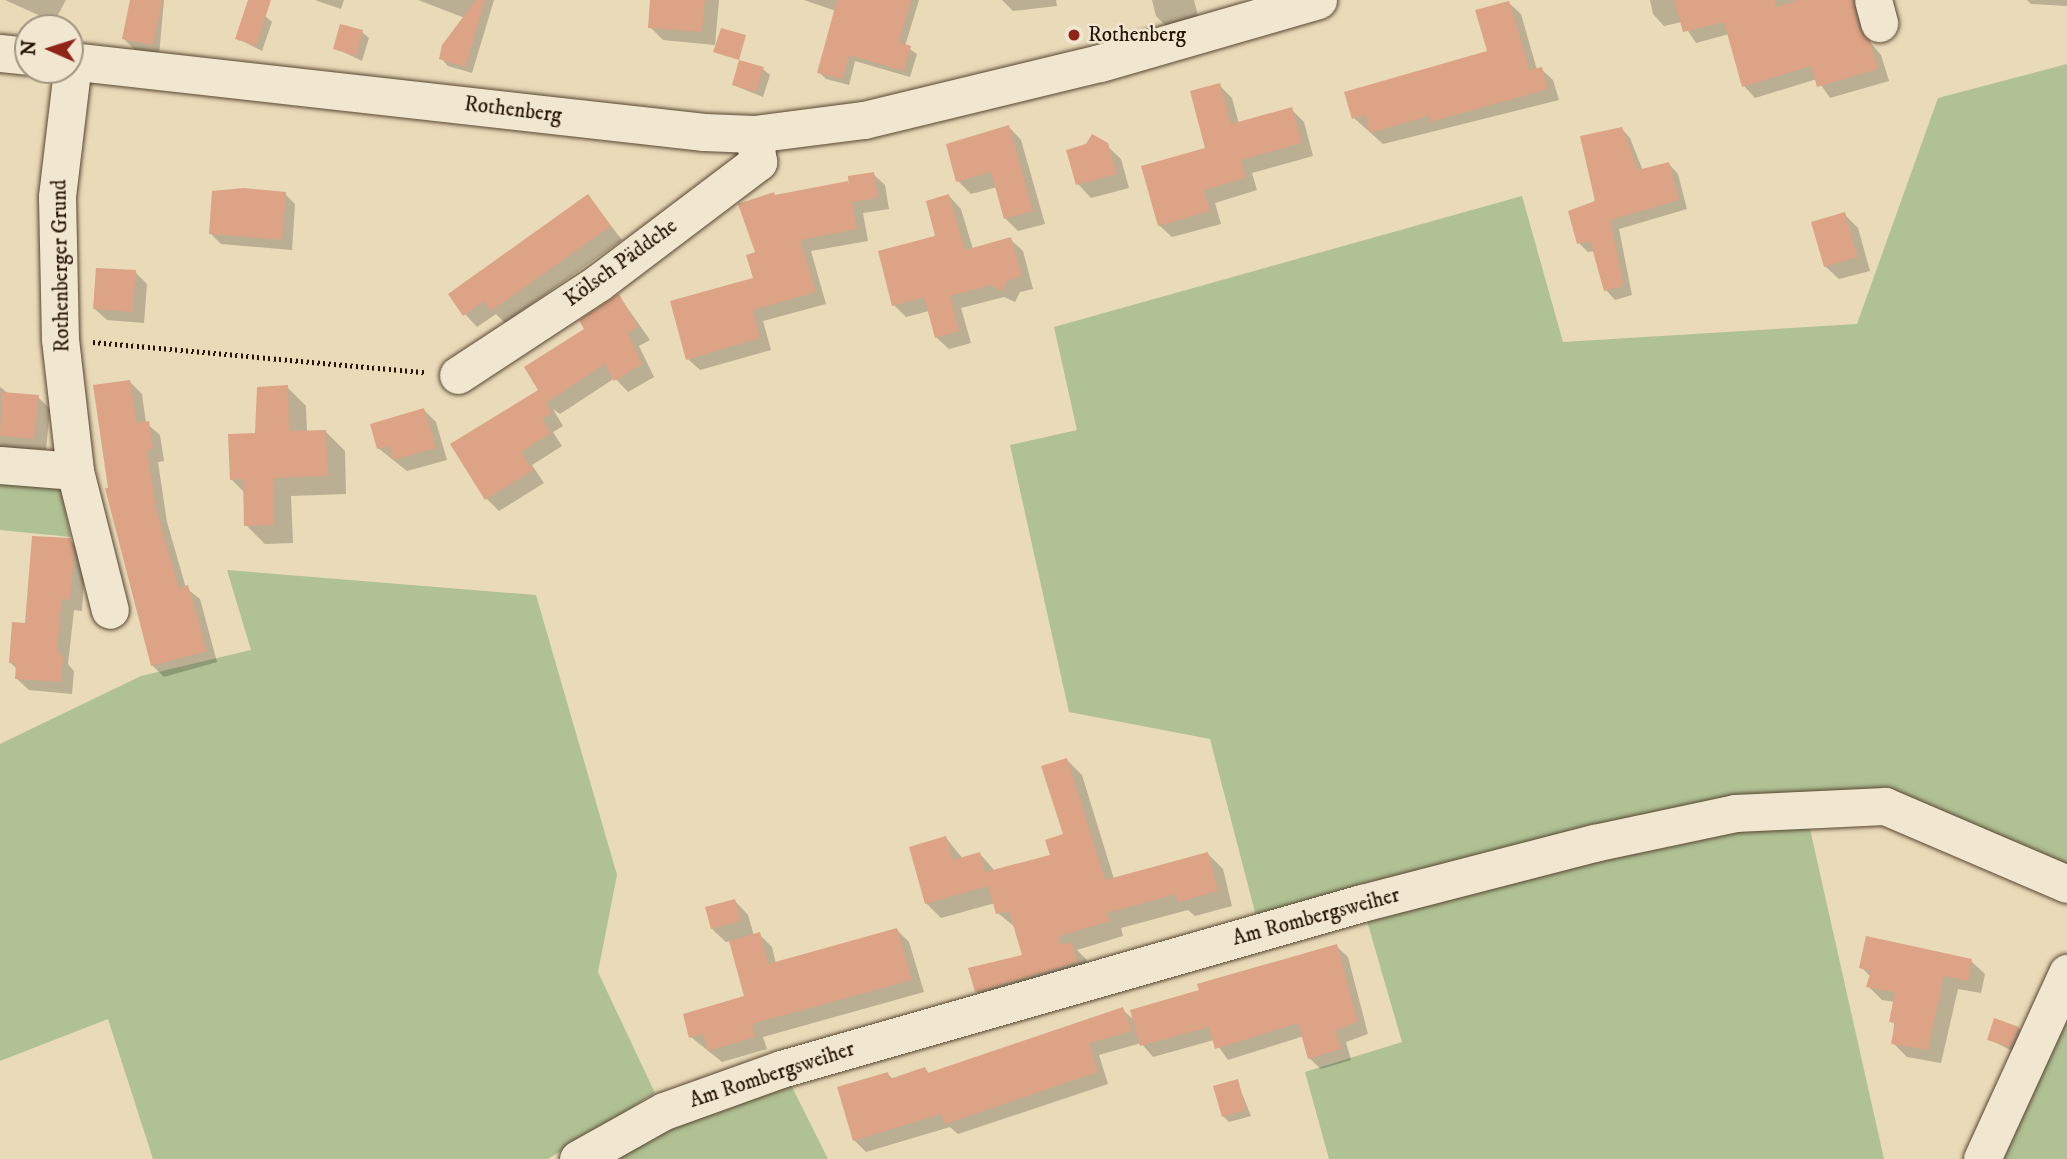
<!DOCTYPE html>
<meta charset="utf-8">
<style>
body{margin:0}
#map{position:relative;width:2067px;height:1159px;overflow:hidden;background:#e9dab8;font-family:"IM FELL DW Pica",serif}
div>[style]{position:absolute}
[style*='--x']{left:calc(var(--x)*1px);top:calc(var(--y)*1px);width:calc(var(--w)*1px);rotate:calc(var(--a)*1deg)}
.green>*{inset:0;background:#b0c194}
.shadow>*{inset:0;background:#0003}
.building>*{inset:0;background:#dda386}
.path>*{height:4.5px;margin-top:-2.25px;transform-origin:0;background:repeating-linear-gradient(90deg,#261404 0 2px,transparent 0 5.5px)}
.roads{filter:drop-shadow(0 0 2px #574631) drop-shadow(0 0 2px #574631)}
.minor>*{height:37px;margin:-18.5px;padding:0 18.5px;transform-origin:18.5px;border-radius:18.5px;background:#f1e7d1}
.dots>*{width:19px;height:19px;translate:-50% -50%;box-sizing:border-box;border:4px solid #f1e7d1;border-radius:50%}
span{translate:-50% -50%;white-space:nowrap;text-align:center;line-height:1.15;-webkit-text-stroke:5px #f1e7d1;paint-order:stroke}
.poi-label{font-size:21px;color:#261404}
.left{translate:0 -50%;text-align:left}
.street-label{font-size:21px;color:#261404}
.north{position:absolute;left:14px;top:14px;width:70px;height:70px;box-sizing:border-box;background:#f1e7d1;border:2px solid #a0937f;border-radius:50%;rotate:273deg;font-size:19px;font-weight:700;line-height:28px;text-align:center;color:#261404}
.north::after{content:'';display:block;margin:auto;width:24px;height:32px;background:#8f2418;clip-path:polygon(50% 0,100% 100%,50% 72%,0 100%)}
</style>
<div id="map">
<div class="green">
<i style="clip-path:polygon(2067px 64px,2067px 865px,1885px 791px,1256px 916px,1210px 739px,1069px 712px,1010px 445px,1077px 430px,1054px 327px,1522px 196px,1563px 342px,1857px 324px,1938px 98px)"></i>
<i style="clip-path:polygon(0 480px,60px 486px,71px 537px,0 530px)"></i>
<i style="clip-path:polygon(227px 570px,536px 595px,617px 875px,598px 972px,655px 1093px,548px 1159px,153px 1159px,108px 1019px,0 1061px,0 744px,141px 676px,251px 650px)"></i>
<i style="clip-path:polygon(1808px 820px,1884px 1159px,1329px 1159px,1305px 1072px,1402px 1042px,1365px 914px,1735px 825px)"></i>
<i style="clip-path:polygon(2067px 1012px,2067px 1159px,2003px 1159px,2005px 1156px)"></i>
<i style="clip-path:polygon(791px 1085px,828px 1159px,606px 1159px,665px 1126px)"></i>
</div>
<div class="shadow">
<i style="clip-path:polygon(5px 0,66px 0,54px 22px)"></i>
<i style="clip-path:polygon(131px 0,164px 0,159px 56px,137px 52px,124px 39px)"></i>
<i style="clip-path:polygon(315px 0,344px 0,341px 9px)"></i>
<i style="clip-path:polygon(418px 0,494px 0,472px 73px,448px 66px,441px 58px,465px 18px)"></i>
<i style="clip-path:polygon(652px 0,719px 0,715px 45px,663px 40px,650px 27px)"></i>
<i style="clip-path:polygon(804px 0,919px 0,905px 46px,917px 54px,910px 77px,855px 61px,849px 85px,826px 79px,819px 72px,836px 11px)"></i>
<i style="clip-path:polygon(1002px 0,1056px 0,1057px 6px,1013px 11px)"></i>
<i style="clip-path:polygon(1152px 0,1194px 0,1199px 20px,1168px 28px,1156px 16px)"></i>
<i style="clip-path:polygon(1650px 0,1870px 0,1864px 6px,1870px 42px,1881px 55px,1889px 81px,1830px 98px,1817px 79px,1755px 98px,1744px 86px,1729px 34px,1696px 43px,1682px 22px,1664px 26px,1653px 14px)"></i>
<i style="clip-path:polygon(2027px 0,2067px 0,2067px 6px,2031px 4px)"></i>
<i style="clip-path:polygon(1509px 3px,1521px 14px,1537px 70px,1541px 69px,1553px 80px,1559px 100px,1383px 144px,1354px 118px,1489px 52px)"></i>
<i style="clip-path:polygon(265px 16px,272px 22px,262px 51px,237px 38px)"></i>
<i style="clip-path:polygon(362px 32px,369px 38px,362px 61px,335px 48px)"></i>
<i style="clip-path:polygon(763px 69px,770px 75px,763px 97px,733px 85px)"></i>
<i style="clip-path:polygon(1219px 85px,1232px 98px,1239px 124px,1291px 109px,1304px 122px,1313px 156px,1252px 173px,1257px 190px,1215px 203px,1221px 224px,1172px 237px,1159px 225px,1207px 149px)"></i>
<i style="clip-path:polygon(1009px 127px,1021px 140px,1045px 224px,1018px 231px,1005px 218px,997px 187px,971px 194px,958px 181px)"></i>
<i style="clip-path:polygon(1621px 128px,1630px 138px,1643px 171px,1669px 164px,1678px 174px,1687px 209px,1619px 229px,1632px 295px,1615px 300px,1606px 290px,1595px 251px,1588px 252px,1579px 243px)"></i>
<i style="clip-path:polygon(1106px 145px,1121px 159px,1129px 188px,1091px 198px,1078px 184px)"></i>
<i style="clip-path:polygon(873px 174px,885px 185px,889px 209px,863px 213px,868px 241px,811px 251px,826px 304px,763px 321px,771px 350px,700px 370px,688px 359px,755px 280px,757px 253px,776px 197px,847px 183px,851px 186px)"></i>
<i style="clip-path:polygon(285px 194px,295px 204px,292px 250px,221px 244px,211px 234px)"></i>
<i style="clip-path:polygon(588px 196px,622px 240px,505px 323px,496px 314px,477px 327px,465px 314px)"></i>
<i style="clip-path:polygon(949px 196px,961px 209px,973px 249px,1010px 239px,1023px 251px,1033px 289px,1020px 292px,1015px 302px,1004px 297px,961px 308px,971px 343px,949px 349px,936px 337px,929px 311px,906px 317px,894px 305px,938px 237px)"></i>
<i style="clip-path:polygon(1844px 214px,1858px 228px,1870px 271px,1839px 279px,1825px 266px)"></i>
<i style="clip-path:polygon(135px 272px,147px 284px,144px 323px,107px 320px,95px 309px)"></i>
<i style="clip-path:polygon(619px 296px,650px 340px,639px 346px,654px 377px,628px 392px,615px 378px,560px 414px,553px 409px,563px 426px,553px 432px,562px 446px,532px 465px,544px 483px,499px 511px,487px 499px,540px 390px)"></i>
<i style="clip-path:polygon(130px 382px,142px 394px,146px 423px,160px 435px,164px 461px,158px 462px,167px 522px,186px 588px,200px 599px,217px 662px,164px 677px,152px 665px,110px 489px)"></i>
<i style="clip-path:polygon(0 387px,9px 394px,38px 397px,50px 409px,46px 450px,0 447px)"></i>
<i style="clip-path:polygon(287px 387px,306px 406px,307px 432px,326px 432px,345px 451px,346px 494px,291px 496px,293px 543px,265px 544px,246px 525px,245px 493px,231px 479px)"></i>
<i style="clip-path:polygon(424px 410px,436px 422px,447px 460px,407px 471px,378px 448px)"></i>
<i style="clip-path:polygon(70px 540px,82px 553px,85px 566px,82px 611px,74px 610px,68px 664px,74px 671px,72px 694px,29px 690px,16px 678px,17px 669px,11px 663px)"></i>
<i style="clip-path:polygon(1067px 760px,1082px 775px,1114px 879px,1208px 854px,1223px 869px,1232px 906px,1195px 916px,1188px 910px,1121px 928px,1123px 936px,1077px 950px,1086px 959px,1091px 976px,991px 1006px,976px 991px,1024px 956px,1016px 928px,998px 913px,995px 903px,941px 918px,926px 903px,946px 838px,963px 859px,980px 854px,995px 871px,1052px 856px,1065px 835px)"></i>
<i style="clip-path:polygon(735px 901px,748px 915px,754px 936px,759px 934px,772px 947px,776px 964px,897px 930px,909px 942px,924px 992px,763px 1037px,767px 1049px,722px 1062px,691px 1037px,747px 997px,731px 941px,726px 942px,712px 929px)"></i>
<i style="clip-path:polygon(1336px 946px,1348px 957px,1368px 1034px,1346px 1042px,1351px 1060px,1321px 1069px,1309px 1058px,1304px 1036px,1228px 1060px,1214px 1040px,1153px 1057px,1141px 1043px,1099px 1055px,1108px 1084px,958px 1134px,950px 1127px,866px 1152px,854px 1140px,888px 1074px,894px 1080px,925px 1069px,930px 1074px,1122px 1009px,1135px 1021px,1201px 991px)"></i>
<i style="clip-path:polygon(1971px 961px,1985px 974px,1981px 993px,1958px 989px,1941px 1063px,1907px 1057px,1893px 1043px,1895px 1002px,1882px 1000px,1868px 986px,1871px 977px,1861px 967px)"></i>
<i style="clip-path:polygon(2018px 1028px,2025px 1034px,2016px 1053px,1989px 1039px)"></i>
<i style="clip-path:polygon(1237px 1081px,1251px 1116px,1229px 1122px,1223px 1116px)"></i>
</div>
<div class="building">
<i style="clip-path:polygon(130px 0,162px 0,153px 45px,122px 39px)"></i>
<i style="clip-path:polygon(248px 0,271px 0,256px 46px,235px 39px)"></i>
<i style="clip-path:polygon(476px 0,485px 0,465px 67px,439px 59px,442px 45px)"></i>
<i style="clip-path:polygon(650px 0,705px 0,702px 32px,648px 28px)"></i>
<i style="clip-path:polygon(837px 0,911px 0,899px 42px,911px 46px,904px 71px,849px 55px,843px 79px,817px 73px)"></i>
<i style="clip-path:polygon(1674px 0,1775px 0,1776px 7px,1799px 0,1853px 0,1859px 28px,1870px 41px,1878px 69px,1817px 87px,1811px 66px,1742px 87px,1724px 22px,1683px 32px)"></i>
<i style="clip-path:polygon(1509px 1px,1530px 70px,1542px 67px,1548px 89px,1430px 122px,1429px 116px,1370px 133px,1365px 115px,1352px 119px,1344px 92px,1487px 51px,1475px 10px)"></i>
<i style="clip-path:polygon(340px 24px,363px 30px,356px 56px,333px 49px)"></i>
<i style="clip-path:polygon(721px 28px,746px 35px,739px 60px,713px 52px)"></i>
<i style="clip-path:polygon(739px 60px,764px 67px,756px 92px,732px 85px)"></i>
<i style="clip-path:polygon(1220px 83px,1231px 124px,1292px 107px,1302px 143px,1241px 160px,1246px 178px,1204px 190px,1210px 211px,1158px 226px,1141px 166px,1205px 148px,1190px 91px)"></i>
<i style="clip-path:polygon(1009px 125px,1033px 211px,1004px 219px,991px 172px,956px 182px,946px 144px)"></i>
<i style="clip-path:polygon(1622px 127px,1638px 170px,1669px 162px,1679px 200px,1610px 220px,1624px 286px,1604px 291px,1590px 241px,1577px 244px,1568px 211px,1595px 201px,1580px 136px)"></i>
<i style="clip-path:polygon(1092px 134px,1108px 143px,1117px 174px,1076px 185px,1066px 150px,1086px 144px)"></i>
<i style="clip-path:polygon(874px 172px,878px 198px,852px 202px,857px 229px,800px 240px,816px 292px,753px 310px,760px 338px,686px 360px,670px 301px,753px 278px,746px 255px,755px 252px,738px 204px,774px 192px,775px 195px,848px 181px,849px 188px,848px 176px)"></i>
<i style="clip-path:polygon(244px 188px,286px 192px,282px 240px,209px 234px,212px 191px)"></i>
<i style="clip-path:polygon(588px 194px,611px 226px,491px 311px,484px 301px,463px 316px,448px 294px)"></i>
<i style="clip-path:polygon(949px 194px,965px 250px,1011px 237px,1022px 276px,1008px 280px,1002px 291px,991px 285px,950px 296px,959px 331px,935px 338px,924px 297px,892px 306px,878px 251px,935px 236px,926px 201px)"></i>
<i style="clip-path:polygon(1845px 212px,1857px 257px,1824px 267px,1811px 222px)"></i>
<i style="clip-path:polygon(96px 268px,136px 270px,133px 312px,93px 309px)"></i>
<i style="clip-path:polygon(619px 294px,638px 327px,628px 333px,642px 364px,614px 381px,605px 364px,546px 403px,539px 391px,552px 413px,542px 419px,551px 433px,521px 452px,533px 470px,485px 500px,450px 444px,538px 390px,524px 367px,584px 329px,579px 320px)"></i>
<i style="clip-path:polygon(130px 380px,137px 423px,149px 421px,153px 449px,147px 450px,156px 509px,179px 588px,188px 585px,207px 651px,151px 666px,105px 488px,108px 488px,93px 385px)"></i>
<i style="clip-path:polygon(288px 385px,289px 431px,326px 430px,328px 476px,273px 478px,274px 525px,244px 526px,243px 479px,230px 480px,228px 434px,255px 433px,257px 387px)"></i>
<i style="clip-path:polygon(2px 392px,39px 395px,34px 439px,0 436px)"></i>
<i style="clip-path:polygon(424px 408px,436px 448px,393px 460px,389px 446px,377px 449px,370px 424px)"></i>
<i style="clip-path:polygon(32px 536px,70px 538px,74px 553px,70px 600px,62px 599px,57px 650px,63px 657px,61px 682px,15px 679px,16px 664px,9px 663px,12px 622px,25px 623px)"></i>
<i style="clip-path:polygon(1067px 758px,1105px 880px,1208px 852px,1218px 891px,1178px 902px,1176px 894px,1107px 913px,1110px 921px,1059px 936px,1061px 945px,1072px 942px,1077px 962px,975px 992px,968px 968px,1022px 955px,1009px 911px,996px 914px,988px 886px,925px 904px,909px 847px,946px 836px,953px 860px,980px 852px,985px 872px,1050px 855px,1045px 840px,1063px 834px,1041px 766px)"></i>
<i style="clip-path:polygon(735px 899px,741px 921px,711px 929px,705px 907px)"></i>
<i style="clip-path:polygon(897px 928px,912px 980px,752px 1024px,755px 1037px,708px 1051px,703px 1034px,689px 1038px,683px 1014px,744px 996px,729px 941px,760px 932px,768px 964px)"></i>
<i style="clip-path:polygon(1866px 936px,1972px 959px,1968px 981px,1944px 976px,1928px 1050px,1891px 1044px,1895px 1023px,1889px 1022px,1895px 992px,1866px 987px,1871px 971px,1859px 968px)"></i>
<i style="clip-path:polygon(1337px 944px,1358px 1022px,1335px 1030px,1341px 1049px,1308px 1059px,1298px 1023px,1215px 1049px,1209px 1027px,1140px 1046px,1130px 1010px,1199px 990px,1197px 984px)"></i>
<i style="clip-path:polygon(1123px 1007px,1132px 1031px,1089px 1043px,1098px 1072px,945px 1124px,941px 1114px,853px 1141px,837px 1087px,888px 1072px,890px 1079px,925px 1067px,928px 1073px)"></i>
<i style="clip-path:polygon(1994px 1018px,2019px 1027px,2010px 1047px,1987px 1040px)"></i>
<i style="clip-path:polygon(1238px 1079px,1246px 1110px,1222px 1117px,1213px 1086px)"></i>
</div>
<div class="path">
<i style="--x:93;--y:342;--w:333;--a:5.2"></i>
</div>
<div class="roads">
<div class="minor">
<i style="--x:1873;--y:0;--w:24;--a:75"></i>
<i style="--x:0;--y:53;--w:28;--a:6"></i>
<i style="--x:70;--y:61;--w:638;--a:6.39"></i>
<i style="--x:704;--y:132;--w:50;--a:2.3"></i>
<i style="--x:754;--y:134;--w:111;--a:-7.3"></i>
<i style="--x:864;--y:120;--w:243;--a:-13.6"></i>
<i style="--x:1100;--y:63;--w:227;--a:-16.1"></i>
<i style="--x:73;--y:62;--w:136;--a:96.8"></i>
<i style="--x:57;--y:197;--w:142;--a:88.8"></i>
<i style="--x:60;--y:339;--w:133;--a:83.5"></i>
<i style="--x:458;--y:375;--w:168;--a:-33.3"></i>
<i style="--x:598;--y:283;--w:201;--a:-37.1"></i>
<i style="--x:758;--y:162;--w:28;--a:-98"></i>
<i style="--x:0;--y:465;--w:75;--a:4.6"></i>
<i style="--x:75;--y:471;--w:143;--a:75.9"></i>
<i style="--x:578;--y:1159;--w:98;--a:-29.2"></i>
<i style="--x:664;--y:1111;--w:124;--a:-19.7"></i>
<i style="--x:781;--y:1069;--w:604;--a:-15.95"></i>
<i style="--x:1362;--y:903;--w:240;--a:-14.5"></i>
<i style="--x:1594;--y:843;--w:144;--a:-12"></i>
<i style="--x:1735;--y:813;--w:150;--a:-2.7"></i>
<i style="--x:1885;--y:806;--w:198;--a:23.2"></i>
<i style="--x:1982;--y:1159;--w:205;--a:-65.4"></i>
</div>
</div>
<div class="dots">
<i style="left:1074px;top:35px;background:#8f2418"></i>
</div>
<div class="poi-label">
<span class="left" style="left:1088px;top:35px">Rothenberg</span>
</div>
<div class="street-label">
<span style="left:513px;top:110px;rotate:7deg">Rothenberg</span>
<span style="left:621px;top:263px;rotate:-36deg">Kölsch Päddche</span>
<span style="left:61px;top:266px;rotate:-91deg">Rothenberger Grund</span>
<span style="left:1316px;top:917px;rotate:-15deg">Am Rombergsweiher</span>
<span style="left:772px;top:1075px;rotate:-18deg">Am Rombergsweiher</span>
</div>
<div class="north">N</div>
</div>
